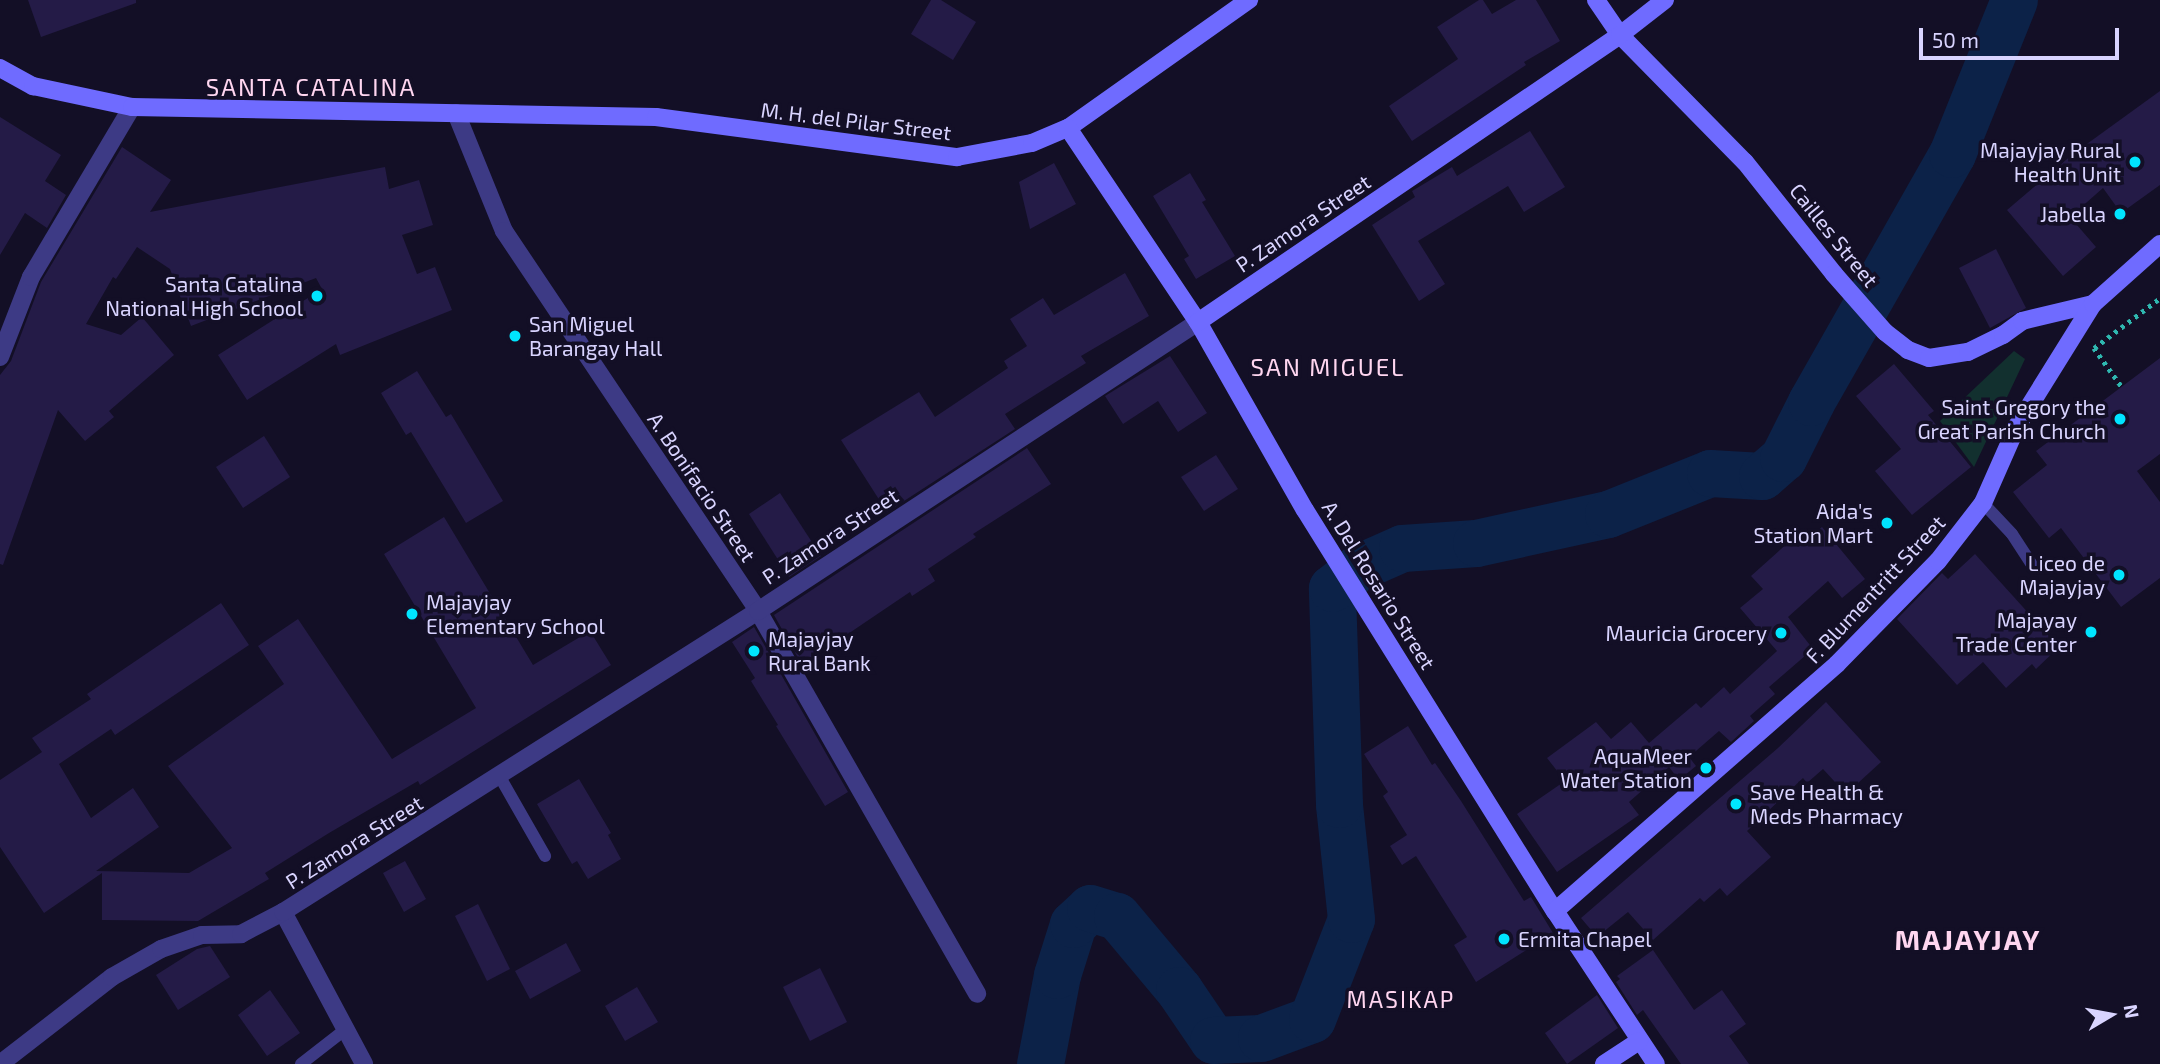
<!DOCTYPE html>
<style>
body{margin:0}
#map{position:relative;width:2160px;height:1064px;overflow:hidden;background:#130f26;font-family:"Exo 2",sans-serif}
div>[style]{position:absolute}
[style*='--x']{left:calc(var(--x)*1px);top:calc(var(--y)*1px);width:calc(var(--w)*1px);rotate:calc(var(--a)*1deg)}
.green>*{inset:0;background:#12302f}
.river>*{height:47px;margin:-23.5px;padding:0 23.5px;transform-origin:23.5px;border-radius:23.5px;background:#0c2248}
.building>*{inset:0;background:#241b47}
.path>*{height:4.5px;margin-top:-2.25px;transform-origin:0;background:repeating-linear-gradient(90deg,#2fb8b0 0 3.5px,transparent 0 8.5px)}
.lane>*{height:12px;margin:-6px;padding:0 6px;transform-origin:6px;border-radius:6px;background:#3d3a85}
.street>*{height:18px;margin:-9px;padding:0 9px;transform-origin:9px;border-radius:9px;background:#3d3a85}
.secondary>*{height:18px;margin:-9px;padding:0 9px;transform-origin:9px;border-radius:9px;background:#6f6bff}
.dots>*{width:19px;height:19px;translate:-50% -50%;box-sizing:border-box;border:4px solid #130f26;border-radius:50%}
span{translate:-50% -50%;white-space:nowrap;text-align:center;line-height:1.15;-webkit-text-stroke:7px #130f26;paint-order:stroke}
.street-label{font-size:21px;color:#d9d4ff}
.poi-label{font-size:21px;color:#d9d4ff}
.right{translate:-100% -50%;text-align:right}
.left{translate:0 -50%;text-align:left}
.neighbourhood-label{font-size:23px;color:#ffd6f0;letter-spacing:2px}
.quarter-label{font-size:24px;color:#ffd6f0;letter-spacing:2px}
.district-label{font-size:28px;color:#ffd6f0;font-weight:700;letter-spacing:2px}
.north{position:absolute;left:2076px;top:980px;width:70px;height:70px;-webkit-text-stroke:5px #130f26;paint-order:stroke;rotate:80deg;font-size:19px;font-weight:700;line-height:28px;text-align:center;color:#d9d4ff}
.north::after{content:'';display:block;margin:auto;width:24px;height:32px;background:#d9d4ff;clip-path:polygon(50% 0,100% 100%,50% 72%,0 100%)}
.scale{position:absolute;left:1919px;top:28px;width:200px;height:32px;box-sizing:border-box;border:4px solid #d9d4ff;border-top:0;padding-left:9px;font-size:21px;line-height:24px;white-space:nowrap;color:#d9d4ff;-webkit-text-stroke:5px #130f26;paint-order:stroke}
</style>
<div id="map">
<div class="green">
<i style="clip-path:polygon(2014px 351px,2025px 359px,1974px 467px,1940px 421px)"></i>
</div>
<div class="river">
<i style="--x:1040;--y:1064;--w:91;--a:-79.2"></i>
<i style="--x:1057;--y:975;--w:53;--a:-72.6"></i>
<i style="--x:1073;--y:924;--w:23;--a:-43"></i>
<i style="--x:1090;--y:908;--w:28;--a:17"></i>
<i style="--x:1117;--y:916;--w:97;--a:50"></i>
<i style="--x:1179;--y:990;--w:60;--a:55.8"></i>
<i style="--x:1213;--y:1040;--w:48;--a:-2.4"></i>
<i style="--x:1261;--y:1038;--w:54;--a:-20.4"></i>
<i style="--x:1312;--y:1019;--w:107;--a:-68.7"></i>
<i style="--x:1351;--y:919;--w:116;--a:-96"></i>
<i style="--x:1339;--y:804;--w:216;--a:-91.9"></i>
<i style="--x:1332;--y:588;--w:34;--a:-38"></i>
<i style="--x:1359;--y:567;--w:47;--a:-23.8"></i>
<i style="--x:1402;--y:548;--w:74;--a:-3.9"></i>
<i style="--x:1476;--y:543;--w:135;--a:-12.4"></i>
<i style="--x:1608;--y:514;--w:110;--a:-21.9"></i>
<i style="--x:1710;--y:473;--w:52;--a:3.3"></i>
<i style="--x:1762;--y:476;--w:28;--a:-41"></i>
<i style="--x:1783;--y:458;--w:63;--a:-63.4"></i>
<i style="--x:1811;--y:402;--w:285;--a:-60.4"></i>
<i style="--x:1952;--y:154;--w:166;--a:-68.1"></i>
</div>
<div class="building">
<i style="clip-path:polygon(28px 0,136px 0,136px 3px,41px 37px)"></i>
<i style="clip-path:polygon(931px 0,941px 0,976px 22px,953px 60px,911px 34px)"></i>
<i style="clip-path:polygon(1479px 0,1483px 0,1492px 14px,1516px 0,1536px 0,1560px 41px,1524px 62px,1526px 65px,1412px 141px,1389px 106px,1458px 59px,1437px 27px)"></i>
<i style="clip-path:polygon(2160px 91px,2160px 185px,2121px 213px,2103px 188px,2070px 217px,2096px 247px,2063px 276px,2007px 210px,2073px 154px)"></i>
<i style="clip-path:polygon(0 117px,61px 155px,45px 181px,66px 195px,47px 228px,25px 213px,0 255px)"></i>
<i style="clip-path:polygon(1530px 131px,1565px 187px,1524px 212px,1508px 186px,1418px 241px,1445px 284px,1419px 301px,1372px 225px,1415px 197px,1412px 191px,1452px 167px,1457px 176px)"></i>
<i style="clip-path:polygon(122px 147px,171px 180px,150px 212px,385px 167px,389px 189px,419px 180px,433px 225px,402px 235px,417px 274px,435px 267px,452px 310px,340px 355px,336px 344px,247px 400px,218px 355px,322px 289px,316px 278px,191px 326px,170px 269px,137px 247px,116px 279px,113px 277px,86px 324px,121px 335px,142px 317px,174px 355px,109px 411px,114px 417px,85px 441px,58px 410px,3px 565px,0 564px,0 375px,11px 361px,41px 282px)"></i>
<i style="clip-path:polygon(1054px 163px,1076px 204px,1030px 229px,1019px 182px)"></i>
<i style="clip-path:polygon(1190px 173px,1206px 200px,1202px 202px,1235px 256px,1196px 279px,1184px 259px,1189px 256px,1153px 196px)"></i>
<i style="clip-path:polygon(1996px 249px,2026px 308px,1990px 328px,1959px 268px)"></i>
<i style="clip-path:polygon(1125px 273px,1149px 316px,1081px 356px,1086px 363px,1005px 414px,1015px 429px,887px 512px,841px 440px,919px 392px,935px 417px,1008px 368px,1004px 361px,1027px 346px,1010px 319px,1043px 298px,1054px 315px)"></i>
<i style="clip-path:polygon(1170px 356px,1207px 413px,1178px 432px,1158px 401px,1123px 424px,1105px 396px)"></i>
<i style="clip-path:polygon(2160px 358px,2160px 454px,2137px 471px,2160px 502px,2160px 578px,2121px 607px,2061px 528px,2049px 538px,2013px 492px,2047px 465px,2036px 451px)"></i>
<i style="clip-path:polygon(1894px 364px,1934px 411px,1928px 415px,1971px 467px,1912px 515px,1875px 471px,1901px 449px,1856px 396px)"></i>
<i style="clip-path:polygon(417px 371px,446px 417px,451px 414px,503px 501px,466px 523px,411px 432px,406px 435px,381px 393px)"></i>
<i style="clip-path:polygon(264px 436px,290px 477px,243px 508px,216px 467px)"></i>
<i style="clip-path:polygon(1027px 448px,1051px 484px,973px 534px,976px 537px,928px 569px,935px 581px,912px 596px,910px 592px,802px 665px,774px 615px)"></i>
<i style="clip-path:polygon(1216px 455px,1238px 489px,1204px 511px,1181px 477px)"></i>
<i style="clip-path:polygon(780px 493px,821px 556px,789px 577px,749px 514px)"></i>
<i style="clip-path:polygon(444px 517px,533px 665px,590px 631px,611px 665px,420px 785px,418px 781px,329px 833px,265px 873px,269px 879px,198px 921px,102px 920px,102px 873px,44px 913px,0 847px,0 780px,42px 752px,32px 738px,91px 699px,87px 694px,221px 603px,249px 645px,115px 735px,111px 729px,59px 764px,91px 818px,133px 788px,159px 827px,96px 871px,189px 873px,232px 848px,168px 766px,284px 684px,258px 646px,298px 619px,392px 759px,476px 708px,384px 554px)"></i>
<i style="clip-path:polygon(1822px 527px,1865px 579px,1842px 598px,1828px 581px,1788px 617px,1813px 649px,1769px 687px,1775px 694px,1750px 716px,1754px 721px,1731px 742px,1719px 731px,1689px 757px,1696px 766px,1679px 780px,1669px 767px,1629px 802px,1639px 815px,1557px 872px,1517px 814px,1565px 781px,1547px 758px,1596px 722px,1611px 739px,1631px 722px,1649px 743px,1696px 703px,1701px 708px,1724px 687px,1730px 694px,1777px 651px,1740px 608px,1763px 589px,1751px 576px,1791px 540px,1798px 547px)"></i>
<i style="clip-path:polygon(1975px 554px,2059px 647px,2036px 669px,2032px 664px,2006px 688px,1983px 662px,1957px 685px,1897px 619px,1942px 573px,1948px 579px)"></i>
<i style="clip-path:polygon(754px 627px,848px 792px,825px 806px,776px 726px,778px 725px,751px 681px,755px 678px,732px 642px)"></i>
<i style="clip-path:polygon(1826px 702px,1881px 762px,1846px 794px,1823px 769px,1807px 783px,1803px 778px,1747px 831px,1771px 857px,1727px 896px,1720px 888px,1704px 902px,1700px 898px,1653px 940px,1628px 912px,1597px 937px,1581px 918px,1778px 748px)"></i>
<i style="clip-path:polygon(1408px 726px,1432px 765px,1435px 763px,1461px 801px,1524px 901px,1531px 897px,1553px 933px,1476px 982px,1454px 945px,1467px 937px,1416px 856px,1402px 865px,1390px 846px,1407px 835px,1383px 796px,1388px 792px,1364px 754px)"></i>
<i style="clip-path:polygon(579px 779px,611px 833px,608px 835px,621px 859px,588px 879px,577px 861px,572px 864px,537px 804px)"></i>
<i style="clip-path:polygon(405px 861px,426px 899px,404px 912px,383px 873px)"></i>
<i style="clip-path:polygon(478px 904px,510px 969px,487px 981px,455px 916px)"></i>
<i style="clip-path:polygon(566px 943px,581px 971px,530px 999px,515px 971px)"></i>
<i style="clip-path:polygon(210px 946px,230px 977px,178px 1010px,156px 975px,197px 949px)"></i>
<i style="clip-path:polygon(1653px 950px,1694px 1010px,1722px 990px,1746px 1024px,1729px 1036px,1749px 1064px,1681px 1064px,1643px 1010px,1637px 1015px,1616px 982px,1620px 979px,1617px 976px)"></i>
<i style="clip-path:polygon(820px 968px,847px 1022px,810px 1041px,783px 987px)"></i>
<i style="clip-path:polygon(637px 987px,658px 1022px,625px 1041px,605px 1006px)"></i>
<i style="clip-path:polygon(270px 990px,300px 1033px,267px 1056px,238px 1015px)"></i>
<i style="clip-path:polygon(1597px 995px,1618px 1028px,1567px 1064px,1545px 1033px)"></i>
</div>
<div class="path">
<i style="--x:2094;--y:348;--w:83;--a:-37.1"></i>
<i style="--x:2094;--y:348;--w:48;--a:54.3"></i>
</div>
<div class="lane">
<i style="--x:1983;--y:503;--w:42;--a:46.9"></i>
<i style="--x:2012;--y:534;--w:37;--a:57"></i>
<i style="--x:500;--y:777;--w:91;--a:60.3"></i>
<i style="--x:301;--y:1064;--w:57;--a:-37.9"></i>
</div>
<div class="street">
<i style="--x:456;--y:113;--w:127;--a:67.9"></i>
<i style="--x:504;--y:231;--w:457;--a:56.2"></i>
<i style="--x:758;--y:611;--w:441;--a:60.2"></i>
<i style="--x:0;--y:357;--w:86;--a:-68.8"></i>
<i style="--x:31;--y:277;--w:198;--a:-59.3"></i>
<i style="--x:283;--y:912;--w:172;--a:61.9"></i>
<i style="--x:0;--y:1064;--w:142;--a:-37.8"></i>
<i style="--x:112;--y:977;--w:56;--a:-29.7"></i>
<i style="--x:161;--y:949;--w:43;--a:-18.9"></i>
<i style="--x:202;--y:935;--w:39;--a:-1"></i>
<i style="--x:241;--y:934;--w:47;--a:-27.6"></i>
<i style="--x:283;--y:912;--w:562;--a:-32.36"></i>
<i style="--x:758;--y:611;--w:526;--a:-33.3"></i>
</div>
<div class="secondary">
<i style="--x:1596;--y:0;--w:42;--a:55.6"></i>
<i style="--x:1620;--y:35;--w:178;--a:45.5"></i>
<i style="--x:1745;--y:162;--w:143;--a:51.5"></i>
<i style="--x:1834;--y:274;--w:77;--a:48.7"></i>
<i style="--x:1885;--y:332;--w:29;--a:38"></i>
<i style="--x:1908;--y:350;--w:22;--a:21"></i>
<i style="--x:1929;--y:358;--w:39;--a:-9"></i>
<i style="--x:1968;--y:352;--w:39;--a:-26"></i>
<i style="--x:2003;--y:335;--w:24;--a:-36"></i>
<i style="--x:2022;--y:321;--w:73;--a:-13.5"></i>
<i style="--x:0;--y:68;--w:38;--a:29"></i>
<i style="--x:33;--y:86;--w:101;--a:12"></i>
<i style="--x:132;--y:107;--w:524;--a:1.09"></i>
<i style="--x:656;--y:117;--w:304;--a:7.6"></i>
<i style="--x:957;--y:157;--w:76;--a:-10.6"></i>
<i style="--x:1032;--y:143;--w:39;--a:-23"></i>
<i style="--x:1068;--y:128;--w:222;--a:-35.3"></i>
<i style="--x:1068;--y:128;--w:234;--a:56.2"></i>
<i style="--x:1198;--y:322;--w:216;--a:60.4"></i>
<i style="--x:1305;--y:510;--w:473;--a:58.1"></i>
<i style="--x:1555;--y:911;--w:183;--a:56.6"></i>
<i style="--x:1198;--y:322;--w:510;--a:-34.22"></i>
<i style="--x:1620;--y:35;--w:57;--a:-37.9"></i>
<i style="--x:1555;--y:911;--w:375;--a:-41.2"></i>
<i style="--x:1837;--y:664;--w:144;--a:-45.6"></i>
<i style="--x:1938;--y:561;--w:73;--a:-52.2"></i>
<i style="--x:1983;--y:503;--w:84;--a:-66.2"></i>
<i style="--x:2017;--y:426;--w:144;--a:-58.1"></i>
<i style="--x:2093;--y:304;--w:90;--a:-41.8"></i>
<i style="--x:1604;--y:1064;--w:42;--a:-33.3"></i>
</div>
<div class="dots">
<i style="left:2135px;top:162px;background:#00e5ff"></i>
<i style="left:2120px;top:214px;background:#00e5ff"></i>
<i style="left:317px;top:296px;background:#00e5ff"></i>
<i style="left:515px;top:336px;background:#00e5ff"></i>
<i style="left:2120px;top:419px;background:#00e5ff"></i>
<i style="left:1887px;top:523px;background:#00e5ff"></i>
<i style="left:2119px;top:575px;background:#00e5ff"></i>
<i style="left:412px;top:614px;background:#00e5ff"></i>
<i style="left:2091px;top:632px;background:#00e5ff"></i>
<i style="left:1781px;top:633px;background:#00e5ff"></i>
<i style="left:754px;top:651px;background:#00e5ff"></i>
<i style="left:1706px;top:768px;background:#00e5ff"></i>
<i style="left:1736px;top:804px;background:#00e5ff"></i>
<i style="left:1504px;top:939px;background:#00e5ff"></i>
</div>
<div class="street-label">
<span style="left:856px;top:121px;rotate:7deg">M. H. del Pilar Street</span>
<span style="left:1303px;top:223px;rotate:-34deg">P. Zamora Street</span>
<span style="left:1834px;top:235px;rotate:51deg">Cailles Street</span>
<span style="left:702px;top:487px;rotate:56deg">A. Bonifacio Street</span>
<span style="left:830px;top:536px;rotate:-33deg">P. Zamora Street</span>
<span style="left:1379px;top:585px;rotate:58deg">A. Del Rosario Street</span>
<span style="left:1875px;top:589px;rotate:-47deg">F. Blumentritt Street</span>
<span style="left:354px;top:842px;rotate:-32deg">P. Zamora Street</span>
</div>
<div class="poi-label">
<span class="right" style="left:2121px;top:162px">Majayjay Rural<br>Health Unit</span>
<span class="right" style="left:2106px;top:214px">Jabella</span>
<span class="right" style="left:303px;top:296px">Santa Catalina<br>National High School</span>
<span class="left" style="left:529px;top:336px">San Miguel<br>Barangay Hall</span>
<span class="right" style="left:2106px;top:419px">Saint Gregory the<br>Great Parish Church</span>
<span class="right" style="left:1873px;top:523px">Aida's<br>Station Mart</span>
<span class="right" style="left:2105px;top:575px">Liceo de<br>Majayjay</span>
<span class="left" style="left:426px;top:614px">Majayjay<br>Elementary School</span>
<span class="right" style="left:2077px;top:632px">Majayay<br>Trade Center</span>
<span class="right" style="left:1767px;top:633px">Mauricia Grocery</span>
<span class="left" style="left:768px;top:651px">Majayjay<br>Rural Bank</span>
<span class="right" style="left:1692px;top:768px">AquaMeer<br>Water Station</span>
<span class="left" style="left:1750px;top:804px">Save Health &amp;<br>Meds Pharmacy</span>
<span class="left" style="left:1518px;top:939px">Ermita Chapel</span>
</div>
<div class="neighbourhood-label">
<span style="left:1401px;top:999px">MASIKAP</span>
</div>
<div class="quarter-label">
<span style="left:311px;top:87px">SANTA CATALINA</span>
<span style="left:1328px;top:367px">SAN MIGUEL</span>
</div>
<div class="district-label">
<span style="left:1968px;top:939px">MAJAYJAY</span>
</div>
<div class="north">N</div>
<div class="scale">50 m</div>
</div>
